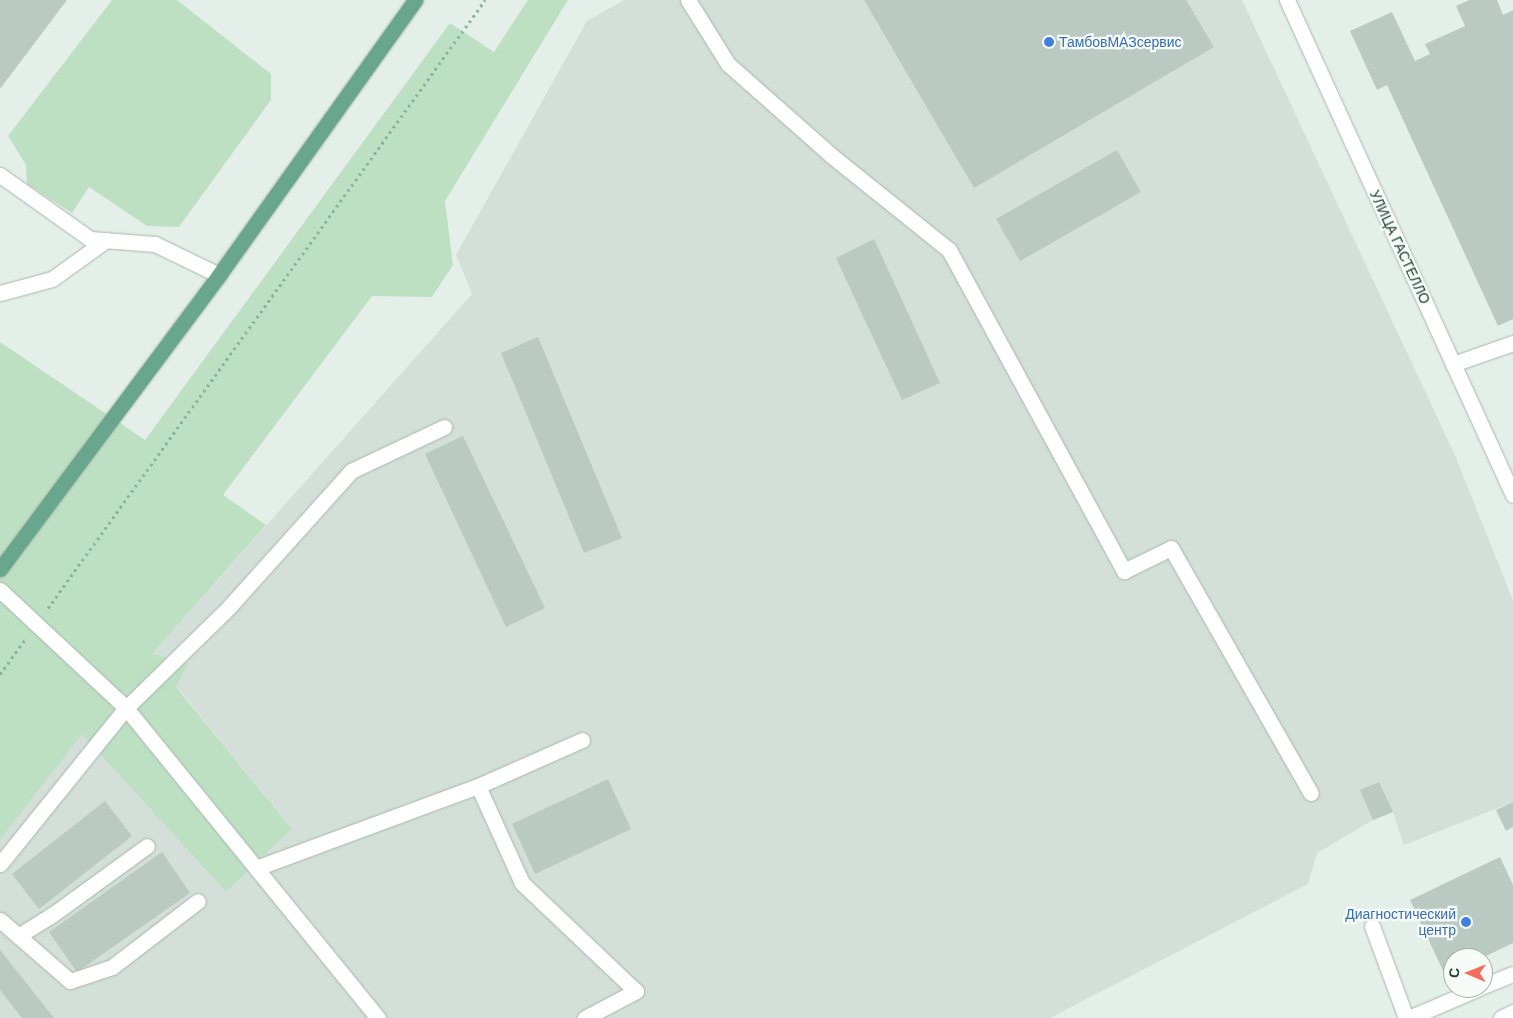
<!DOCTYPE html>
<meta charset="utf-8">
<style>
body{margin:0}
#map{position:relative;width:1513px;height:1018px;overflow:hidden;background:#e5efe9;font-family:Arial,sans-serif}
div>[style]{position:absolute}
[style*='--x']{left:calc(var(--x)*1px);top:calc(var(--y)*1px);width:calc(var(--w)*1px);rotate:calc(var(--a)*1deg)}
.built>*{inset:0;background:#d3dfd8}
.green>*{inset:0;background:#bee0c2}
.building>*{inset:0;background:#bacac2}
.path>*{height:3px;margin-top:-1.5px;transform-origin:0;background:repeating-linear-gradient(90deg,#85b39e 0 2.5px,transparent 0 6.5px)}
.roads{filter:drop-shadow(0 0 1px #a7b8af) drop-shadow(0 0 1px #a7b8af)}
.minor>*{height:15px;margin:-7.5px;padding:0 7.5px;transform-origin:7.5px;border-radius:7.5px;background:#fff}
.major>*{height:15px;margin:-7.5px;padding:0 7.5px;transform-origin:7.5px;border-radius:7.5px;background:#68a68d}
.dots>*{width:14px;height:14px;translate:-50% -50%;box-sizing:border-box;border:2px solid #f6fbf8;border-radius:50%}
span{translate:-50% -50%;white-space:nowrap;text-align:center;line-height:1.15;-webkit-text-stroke:4.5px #f6fbf8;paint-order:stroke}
.shop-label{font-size:14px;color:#366cbe}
.left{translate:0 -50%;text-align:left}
.right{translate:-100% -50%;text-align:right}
.street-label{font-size:14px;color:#234235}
.north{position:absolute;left:1443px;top:948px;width:50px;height:50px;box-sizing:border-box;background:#f6fbf8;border:1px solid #a2b1aa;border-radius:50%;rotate:271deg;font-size:14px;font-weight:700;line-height:20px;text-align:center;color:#234235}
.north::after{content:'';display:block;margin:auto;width:18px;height:22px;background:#f76c5c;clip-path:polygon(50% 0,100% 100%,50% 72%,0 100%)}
</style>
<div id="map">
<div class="built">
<i style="clip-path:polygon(624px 0,1242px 0,1454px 453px,1513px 600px,1513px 802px,1404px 845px,1393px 812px,1373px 820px,1317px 853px,1308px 884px,1050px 1018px,0 1018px,0 840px,82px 733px,226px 892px,292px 829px,151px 655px,472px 294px,456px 255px,587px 21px)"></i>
</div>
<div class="green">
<i style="clip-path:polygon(112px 0,177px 0,271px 74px,271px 100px,179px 227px,147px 226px,89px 187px,72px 213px,27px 184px,26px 165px,8px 136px)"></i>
<i style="clip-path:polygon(528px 0,568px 0,445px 201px,453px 265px,432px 297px,372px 296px,223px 495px,266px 525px,152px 654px,188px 663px,176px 687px,292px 829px,226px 892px,82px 734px,0 840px,0 342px,145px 440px,450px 23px,494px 52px)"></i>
</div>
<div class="building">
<i style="clip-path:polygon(0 0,67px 0,0 89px)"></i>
<i style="clip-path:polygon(864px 0,1186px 0,1214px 47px,974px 188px)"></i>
<i style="clip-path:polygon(1469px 0,1497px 0,1503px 15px,1513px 10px,1513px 319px,1498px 326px,1387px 85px,1377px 90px,1350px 31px,1392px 12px,1415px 61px,1430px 54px,1425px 44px,1465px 26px,1456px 6px)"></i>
<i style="clip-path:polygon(1117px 150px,1141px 192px,1020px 261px,996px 219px)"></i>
<i style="clip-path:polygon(874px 239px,940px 383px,902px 400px,836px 258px)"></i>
<i style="clip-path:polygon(538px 337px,622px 538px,584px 553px,501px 353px)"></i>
<i style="clip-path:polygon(463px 436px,545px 608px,506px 627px,425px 454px)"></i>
<i style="clip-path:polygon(608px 779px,631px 829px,535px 874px,512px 824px)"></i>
<i style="clip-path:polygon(1379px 782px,1393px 812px,1373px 820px,1360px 790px)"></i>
<i style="clip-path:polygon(105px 801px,132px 836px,39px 909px,12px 874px)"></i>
<i style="clip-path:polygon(1513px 802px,1513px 827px,1506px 831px,1496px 810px)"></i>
<i style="clip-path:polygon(162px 852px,190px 893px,77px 972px,49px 932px)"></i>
<i style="clip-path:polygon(1500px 857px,1513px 885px,1513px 943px,1482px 958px,1453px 958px,1453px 972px,1445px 975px,1410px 900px)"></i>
<i style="clip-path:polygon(0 950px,54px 1018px,22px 1018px,0 990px)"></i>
</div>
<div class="path">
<i style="--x:48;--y:608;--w:749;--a:-54.29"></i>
<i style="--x:0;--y:674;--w:42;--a:-53.7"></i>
</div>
<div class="roads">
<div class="minor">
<i style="--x:688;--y:0;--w:75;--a:58"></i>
<i style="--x:728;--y:64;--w:139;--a:41.5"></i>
<i style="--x:832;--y:156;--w:150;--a:38.8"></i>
<i style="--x:949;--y:250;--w:366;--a:61.4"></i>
<i style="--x:1124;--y:571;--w:52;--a:-26.1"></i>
<i style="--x:1171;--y:548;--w:282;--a:60.3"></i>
<i style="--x:1287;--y:0;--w:544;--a:65.46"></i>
<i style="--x:0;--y:175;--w:110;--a:35.4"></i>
<i style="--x:90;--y:239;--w:65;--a:4.4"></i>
<i style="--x:155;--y:244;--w:71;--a:25.8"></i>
<i style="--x:0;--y:293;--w:54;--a:-15.1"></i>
<i style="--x:52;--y:279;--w:67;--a:-35.8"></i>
<i style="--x:1453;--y:364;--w:64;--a:-19.3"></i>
<i style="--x:0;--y:590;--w:173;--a:43.1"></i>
<i style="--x:126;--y:708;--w:400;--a:50.9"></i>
<i style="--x:582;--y:740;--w:114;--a:156.1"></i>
<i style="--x:478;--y:786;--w:107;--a:65.6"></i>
<i style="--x:522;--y:883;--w:157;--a:43.5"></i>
<i style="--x:636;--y:991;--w:58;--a:152.1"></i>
<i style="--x:0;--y:864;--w:201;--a:-51.1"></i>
<i style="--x:126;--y:708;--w:146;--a:-44.4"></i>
<i style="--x:230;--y:606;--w:181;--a:-48.1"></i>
<i style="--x:351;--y:471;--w:103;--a:-25.3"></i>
<i style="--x:256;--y:868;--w:237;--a:-20.3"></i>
<i style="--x:0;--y:920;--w:93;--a:41.1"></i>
<i style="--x:70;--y:981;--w:44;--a:-18.4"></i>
<i style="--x:112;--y:967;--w:108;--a:-37.5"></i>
<i style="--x:1372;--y:926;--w:98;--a:69.7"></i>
<i style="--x:18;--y:936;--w:40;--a:-32"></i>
<i style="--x:52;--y:915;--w:117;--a:-36"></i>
<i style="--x:1483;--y:986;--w:32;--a:-22"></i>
<i style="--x:1409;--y:1018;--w:76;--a:-23.2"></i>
<i style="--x:1501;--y:1018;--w:13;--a:-27"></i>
</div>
<div class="major">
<i style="--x:0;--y:569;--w:367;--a:-53.3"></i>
<i style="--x:219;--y:275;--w:338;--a:-54.5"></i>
</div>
</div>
<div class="dots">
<i style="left:1049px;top:42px;background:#3f7fe0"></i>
<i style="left:1466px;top:922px;background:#3f7fe0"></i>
</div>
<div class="shop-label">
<span class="left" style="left:1059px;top:42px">ТамбовМАЗсервис</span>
<span class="right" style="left:1456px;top:922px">Диагностический<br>центр</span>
</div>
<div class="street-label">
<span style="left:1400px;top:247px;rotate:65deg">УЛИЦА ГАСТЕЛЛО</span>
</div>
<div class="north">С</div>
</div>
